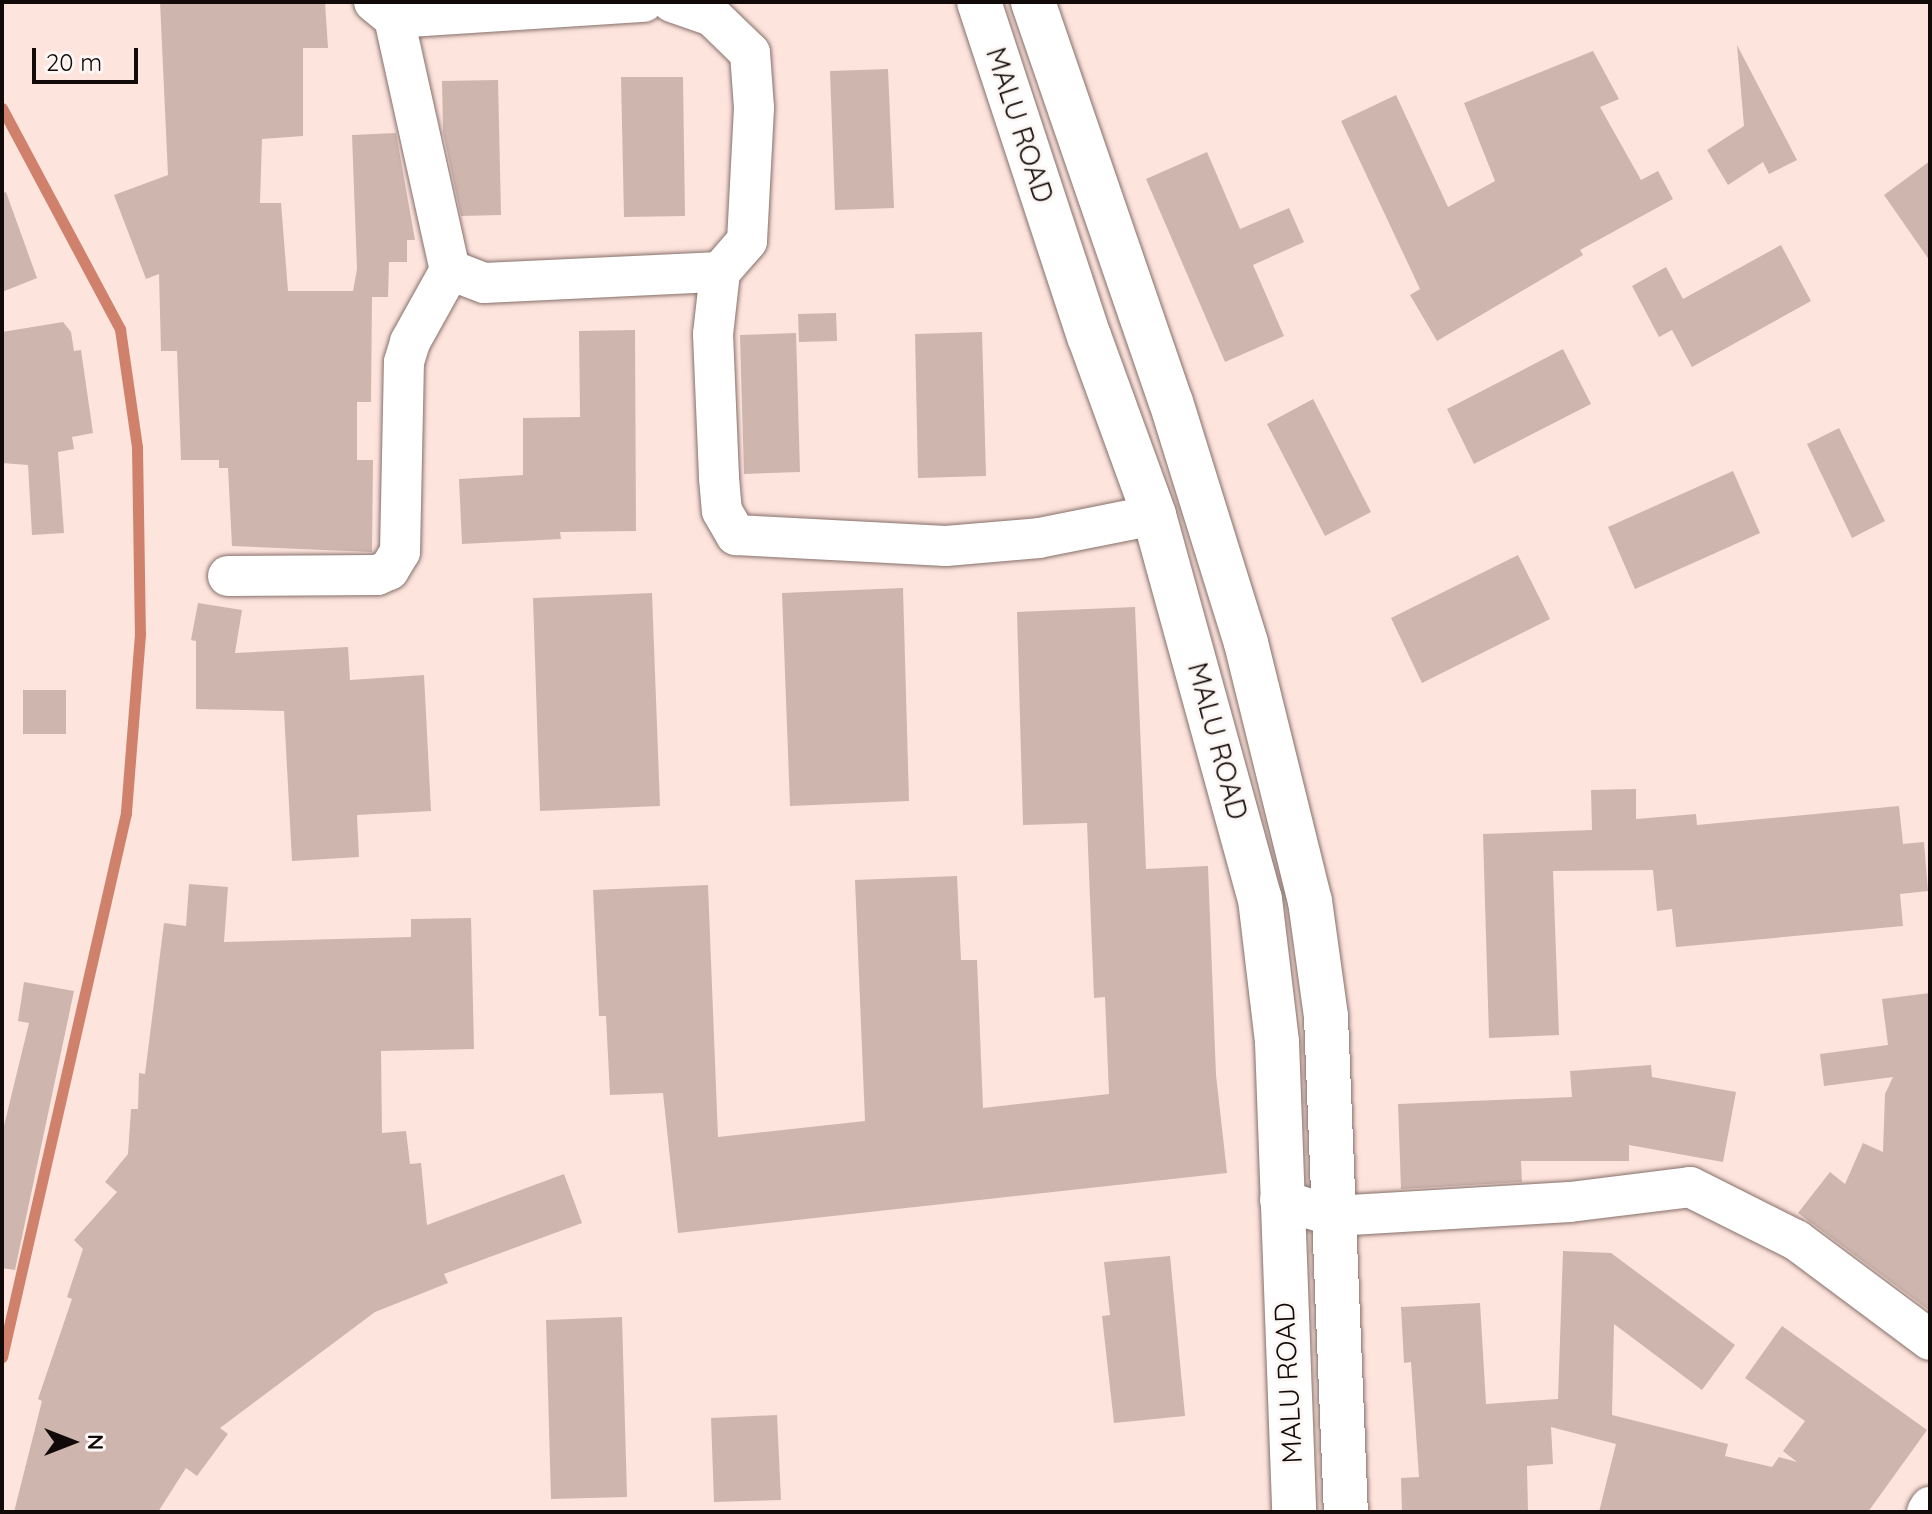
<!DOCTYPE html>
<style>
body{margin:0}
#map{position:relative;width:1932px;height:1514px;overflow:hidden;background:#fde4dd;font-family:Quicksand,sans-serif}
div>[style]{position:absolute}
[style*='--x']{left:calc(var(--x)*1px);top:calc(var(--y)*1px);width:calc(var(--w)*1px);rotate:calc(var(--a)*1deg)}
.stream>*{height:11px;margin:-5.5px;padding:0 5.5px;transform-origin:5.5px;border-radius:5.5px;background:#d0816c}
.building>*{inset:0;background:#ceb6af}
.roads{filter:drop-shadow(0 0 2px #86706a) drop-shadow(0 0 2px #86706a)}
.minor>*{height:40px;margin:-20px;padding:0 20px;transform-origin:20px;border-radius:20px;background:#fff}
.major>*{height:44px;margin:-22px;padding:0 22px;transform-origin:22px;border-radius:22px;background:#fff}
span{translate:-50% -50%;white-space:nowrap;text-align:center;line-height:1.15;-webkit-text-stroke:6px #fcf7f5;paint-order:stroke}
.street-label{font-size:28px;color:#120a08}
.frame{position:absolute;inset:0;border:4px solid #120a08;pointer-events:none}
.north{position:absolute;left:32px;top:1402px;width:80px;height:80px;-webkit-text-stroke:6px #fcf7f5;paint-order:stroke;rotate:90deg;font-size:22px;font-weight:700;line-height:32px;text-align:center;color:#120a08}
.north::after{content:'';display:block;margin:auto;width:28px;height:36px;background:#120a08;clip-path:polygon(50% 0,100% 100%,50% 72%,0 100%)}
.scale{position:absolute;left:32px;top:48px;width:106px;height:36px;box-sizing:border-box;border:4px solid #120a08;border-top:0;padding-left:10px;font-size:24px;line-height:28px;white-space:nowrap;color:#120a08;-webkit-text-stroke:6px #fcf7f5;paint-order:stroke}
</style>
<div id="map">
<div class="stream">
<i style="--x:2;--y:108;--w:251;--a:61.9"></i>
<i style="--x:120;--y:329;--w:119;--a:81.8"></i>
<i style="--x:137;--y:447;--w:187;--a:89.1"></i>
<i style="--x:140;--y:634;--w:180;--a:94.5"></i>
<i style="--x:126;--y:813;--w:558;--a:102.84"></i>
</div>
<div class="building">
<i style="clip-path:polygon(160px 2px,325px 2px,328px 48px,303px 48px,303px 136px,262px 139px,260px 203px,281px 203px,288px 291px,353px 291px,357px 269px,352px 135px,396px 133px,415px 240px,407px 240px,407px 262px,389px 262px,388px 297px,372px 297px,371px 402px,357px 402px,357px 460px,373px 460px,372px 552px,232px 546px,228px 468px,219px 468px,219px 460px,181px 460px,177px 351px,161px 351px,159px 274px,146px 279px,114px 195px,168px 175px)"></i>
<i style="clip-path:polygon(1737px 45px,1797px 160px,1769px 174px,1763px 162px,1728px 185px,1707px 150px,1744px 126px)"></i>
<i style="clip-path:polygon(1593px 51px,1619px 99px,1600px 107px,1641px 180px,1658px 171px,1673px 199px,1580px 250px,1583px 255px,1437px 341px,1410px 295px,1420px 289px,1341px 121px,1396px 95px,1448px 207px,1495px 181px,1464px 103px)"></i>
<i style="clip-path:polygon(888px 69px,894px 208px,835px 210px,830px 71px)"></i>
<i style="clip-path:polygon(621px 77px,683px 77px,685px 216px,624px 217px)"></i>
<i style="clip-path:polygon(498px 80px,501px 215px,461px 216px,443px 132px,442px 81px)"></i>
<i style="clip-path:polygon(1207px 152px,1240px 229px,1289px 208px,1304px 242px,1253px 265px,1284px 336px,1225px 362px,1146px 179px)"></i>
<i style="clip-path:polygon(1930px 161px,1930px 261px,1884px 195px)"></i>
<i style="clip-path:polygon(6px 192px,37px 278px,2px 292px,2px 193px)"></i>
<i style="clip-path:polygon(1781px 245px,1811px 301px,1692px 367px,1672px 330px,1659px 337px,1632px 286px,1666px 267px,1683px 299px)"></i>
<i style="clip-path:polygon(836px 313px,837px 341px,799px 342px,798px 314px)"></i>
<i style="clip-path:polygon(63px 322px,71px 332px,74px 351px,81px 350px,93px 433px,72px 437px,74px 449px,58px 452px,64px 533px,32px 535px,28px 465px,2px 463px,2px 332px)"></i>
<i style="clip-path:polygon(635px 330px,636px 531px,560px 532px,561px 539px,462px 544px,459px 479px,523px 475px,523px 418px,580px 417px,579px 331px)"></i>
<i style="clip-path:polygon(982px 332px,986px 476px,918px 478px,915px 334px)"></i>
<i style="clip-path:polygon(796px 333px,800px 472px,744px 474px,740px 335px)"></i>
<i style="clip-path:polygon(1563px 349px,1591px 404px,1474px 464px,1447px 409px)"></i>
<i style="clip-path:polygon(1313px 399px,1371px 512px,1325px 536px,1267px 424px)"></i>
<i style="clip-path:polygon(1839px 428px,1885px 521px,1852px 538px,1807px 444px)"></i>
<i style="clip-path:polygon(1733px 471px,1760px 533px,1635px 589px,1608px 527px)"></i>
<i style="clip-path:polygon(1518px 555px,1550px 619px,1422px 683px,1391px 618px)"></i>
<i style="clip-path:polygon(903px 588px,909px 801px,790px 806px,782px 593px)"></i>
<i style="clip-path:polygon(652px 593px,660px 806px,540px 811px,533px 598px)"></i>
<i style="clip-path:polygon(198px 603px,242px 610px,235px 653px,348px 647px,350px 680px,424px 675px,431px 811px,357px 815px,359px 857px,292px 861px,284px 711px,196px 709px,196px 641px,191px 640px)"></i>
<i style="clip-path:polygon(1135px 607px,1146px 869px,1208px 866px,1216px 1075px,1227px 1173px,678px 1233px,663px 1093px,610px 1095px,606px 1016px,599px 1016px,593px 890px,708px 885px,718px 1137px,865px 1121px,855px 880px,957px 876px,961px 960px,977px 960px,983px 1108px,1109px 1094px,1105px 997px,1094px 998px,1087px 823px,1023px 825px,1017px 612px)"></i>
<i style="clip-path:polygon(23px 690px,66px 690px,66px 734px,23px 734px)"></i>
<i style="clip-path:polygon(1636px 789px,1636px 819px,1696px 814px,1697px 825px,1899px 806px,1903px 844px,1924px 842px,1928px 891px,1900px 894px,1903px 926px,1676px 947px,1672px 909px,1657px 911px,1653px 870px,1553px 871px,1559px 1035px,1489px 1038px,1483px 834px,1592px 830px,1591px 790px)"></i>
<i style="clip-path:polygon(189px 884px,228px 887px,224px 942px,411px 937px,411px 919px,471px 918px,474px 1049px,381px 1051px,382px 1133px,406px 1131px,410px 1164px,421px 1163px,427px 1225px,564px 1174px,582px 1223px,444px 1274px,448px 1283px,375px 1312px,220px 1428px,228px 1434px,197px 1476px,186px 1468px,158px 1512px,14px 1512px,42px 1401px,38px 1399px,72px 1299px,67px 1297px,83px 1249px,74px 1240px,117px 1192px,105px 1182px,128px 1154px,131px 1109px,138px 1109px,139px 1073px,145px 1074px,164px 923px,186px 926px)"></i>
<i style="clip-path:polygon(24px 982px,74px 991px,15px 1270px,2px 1268px,2px 1134px,29px 1023px,18px 1021px)"></i>
<i style="clip-path:polygon(1930px 993px,1930px 1311px,1798px 1213px,1830px 1172px,1845px 1184px,1863px 1143px,1883px 1152px,1885px 1094px,1893px 1077px,1824px 1086px,1820px 1054px,1888px 1045px,1882px 999px)"></i>
<i style="clip-path:polygon(1651px 1065px,1652px 1077px,1736px 1092px,1723px 1162px,1629px 1145px,1629px 1161px,1521px 1161px,1522px 1182px,1401px 1189px,1398px 1104px,1572px 1097px,1570px 1071px)"></i>
<i style="clip-path:polygon(1563px 1251px,1611px 1253px,1735px 1345px,1702px 1390px,1614px 1324px,1612px 1415px,1728px 1444px,1725px 1456px,1772px 1467px,1779px 1457px,1797px 1462px,1783px 1451px,1805px 1421px,1745px 1378px,1782px 1326px,1927px 1430px,1868px 1512px,1599px 1512px,1616px 1444px,1551px 1427px,1553px 1464px,1527px 1466px,1528px 1512px,1402px 1512px,1401px 1478px,1419px 1477px,1411px 1362px,1404px 1363px,1401px 1307px,1480px 1303px,1486px 1404px,1558px 1399px)"></i>
<i style="clip-path:polygon(1170px 1256px,1185px 1416px,1114px 1423px,1102px 1316px,1110px 1315px,1104px 1262px)"></i>
<i style="clip-path:polygon(622px 1317px,627px 1497px,551px 1499px,546px 1320px)"></i>
<i style="clip-path:polygon(777px 1415px,781px 1500px,714px 1502px,711px 1418px)"></i>
</div>
<div class="roads">
<div class="minor">
<i style="--x:374;--y:2;--w:26;--a:39"></i>
<i style="--x:394;--y:18;--w:258;--a:77.5"></i>
<i style="--x:450;--y:270;--w:36;--a:21"></i>
<i style="--x:484;--y:283;--w:236;--a:-2.7"></i>
<i style="--x:720;--y:272;--w:62;--a:96.4"></i>
<i style="--x:713;--y:334;--w:144;--a:87.6"></i>
<i style="--x:719;--y:478;--w:33;--a:85"></i>
<i style="--x:722;--y:511;--w:28;--a:60"></i>
<i style="--x:736;--y:535;--w:210;--a:3"></i>
<i style="--x:946;--y:546;--w:93;--a:-4.9"></i>
<i style="--x:1039;--y:538;--w:117;--a:-11.3"></i>
<i style="--x:672;--y:2;--w:42;--a:19.3"></i>
<i style="--x:712;--y:16;--w:53;--a:44.2"></i>
<i style="--x:750;--y:53;--w:55;--a:85.8"></i>
<i style="--x:754;--y:108;--w:133;--a:93"></i>
<i style="--x:747;--y:241;--w:41;--a:131.1"></i>
<i style="--x:394;--y:18;--w:250;--a:-3.7"></i>
<i style="--x:228;--y:576;--w:149;--a:-0.4"></i>
<i style="--x:377;--y:575;--w:13;--a:-23"></i>
<i style="--x:389;--y:570;--w:21;--a:-59"></i>
<i style="--x:400;--y:552;--w:190;--a:-88.8"></i>
<i style="--x:404;--y:362;--w:21;--a:-73"></i>
<i style="--x:410;--y:342;--w:82;--a:-60.9"></i>
<i style="--x:1280;--y:1200;--w:56;--a:16.5"></i>
<i style="--x:1334;--y:1216;--w:236;--a:-3.4"></i>
<i style="--x:1570;--y:1202;--w:121;--a:-7.1"></i>
<i style="--x:1690;--y:1187;--w:119;--a:26.6"></i>
<i style="--x:1796;--y:1240;--w:167;--a:36.7"></i>
<i style="--x:1927;--y:1512;--w:6;--a:-59"></i>
</div>
<div class="major">
<i style="--x:979;--y:2;--w:352;--a:71.8"></i>
<i style="--x:1089;--y:336;--w:190;--a:70"></i>
<i style="--x:1154;--y:515;--w:398;--a:74.6"></i>
<i style="--x:1260;--y:899;--w:144;--a:83.2"></i>
<i style="--x:1277;--y:1042;--w:470;--a:87.9"></i>
<i style="--x:1033;--y:2;--w:423;--a:71"></i>
<i style="--x:1171;--y:402;--w:252;--a:72.7"></i>
<i style="--x:1246;--y:643;--w:266;--a:76.1"></i>
<i style="--x:1310;--y:901;--w:117;--a:82.1"></i>
<i style="--x:1326;--y:1017;--w:495;--a:87.7"></i>
</div>
</div>
<div class="street-label">
<span style="left:1020px;top:125px;rotate:72deg">MALU ROAD</span>
<span style="left:1218px;top:741px;rotate:75deg">MALU ROAD</span>
<span style="left:1288px;top:1383px;rotate:-93deg">MALU ROAD</span>
</div>
<div class="frame"></div>
<div class="north">N</div>
<div class="scale">20 m</div>
</div>
